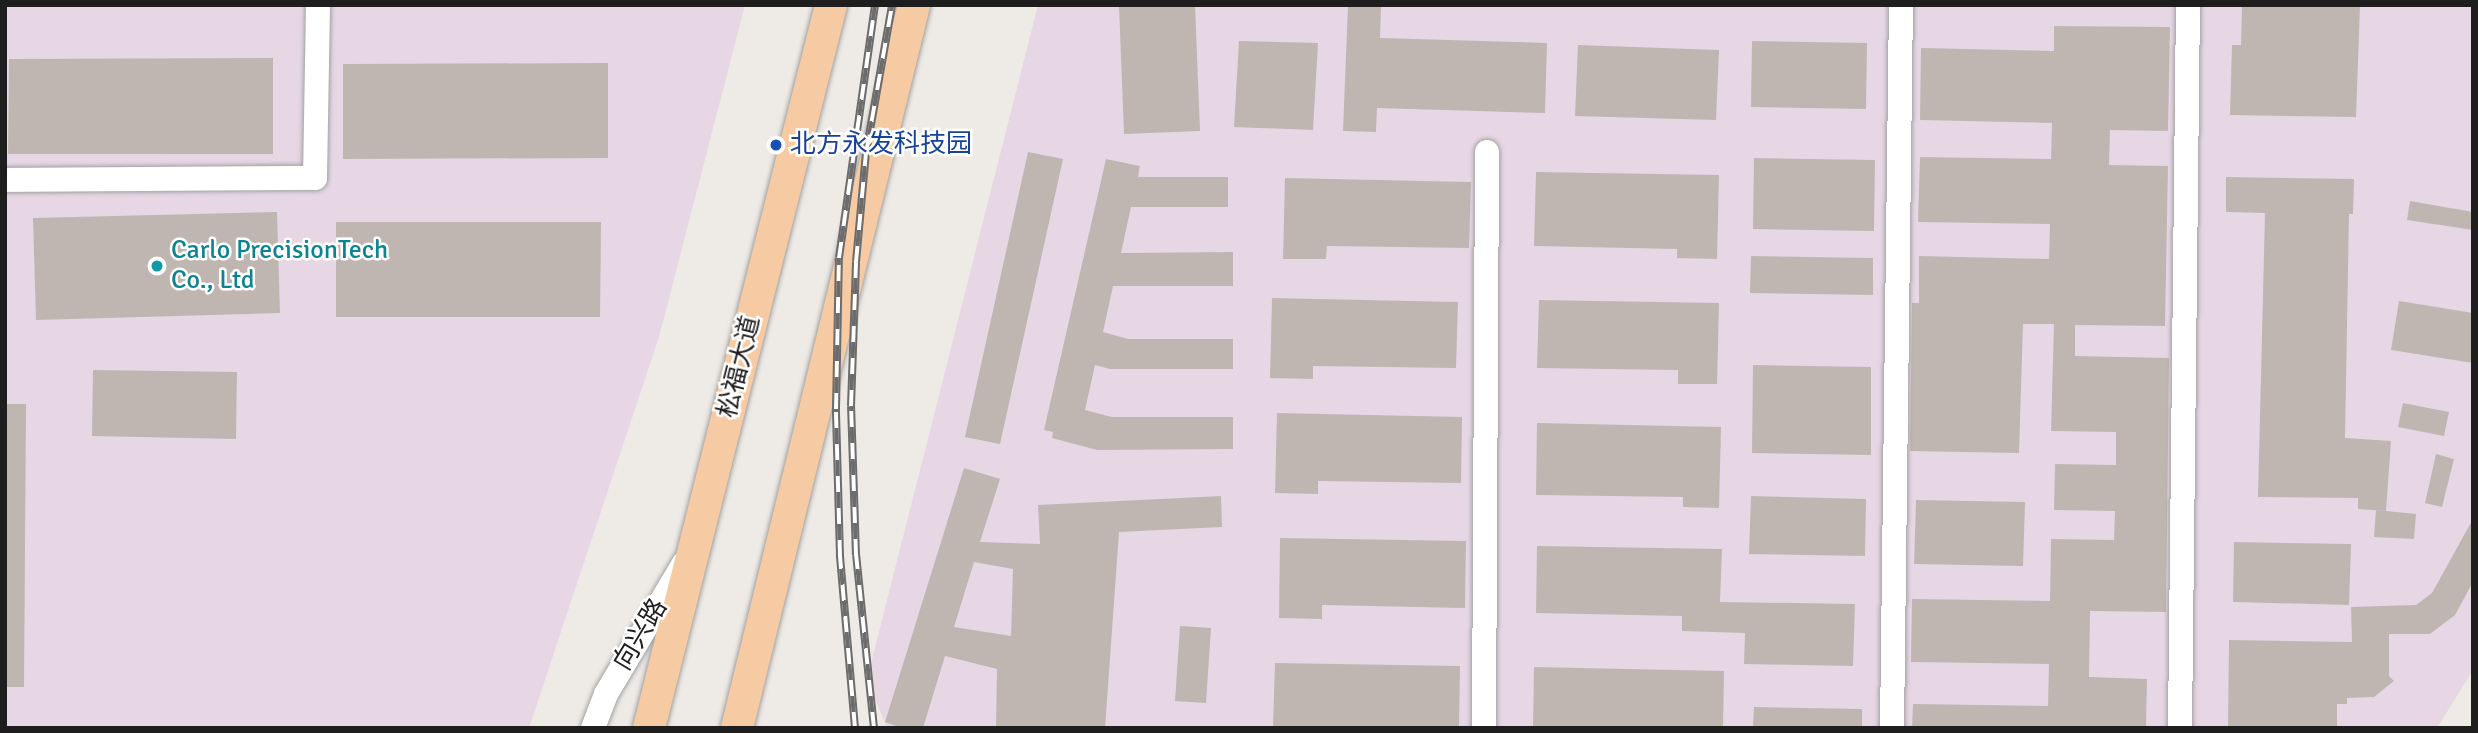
<!DOCTYPE html>
<meta charset="utf-8">
<style>
body{margin:0}
#map{position:relative;width:2478px;height:733px;overflow:hidden;background:#eeeae5;font-family:Signika,"Noto Sans SC",sans-serif}
div>[style]{position:absolute}
[style*='--x']{left:calc(var(--x)*1px);top:calc(var(--y)*1px);width:calc(var(--w)*1px);rotate:calc(var(--a)*1deg)}
.industrial>*{inset:0;background:#e7d7e5}
.building>*{inset:0;background:#bfb6b2}
.roads{filter:drop-shadow(0 0 2px #a2a2a2) drop-shadow(0 0 2px #a2a2a2)}
.minor>*{height:24px;margin:-12px;padding:0 12px;transform-origin:12px;border-radius:12px;background:#fff}
.major>*{height:32px;margin:-16px;padding:0 16px;transform-origin:16px;border-radius:16px;background:#f6cba3}
.rail>*{height:8px;margin-top:-4px;transform-origin:0;background:repeating-linear-gradient(90deg,#fff 0 16px,#6c6c6c 0 32px);box-sizing:border-box;border-block:2px solid #6c6c6c}
.dots>*{width:19px;height:19px;translate:-50% -50%;box-sizing:border-box;border:4px solid #fff;border-radius:50%}
span{translate:-50% -50%;white-space:nowrap;text-align:center;line-height:1.15;-webkit-text-stroke:5px #fff;paint-order:stroke}
.transit-label{font-size:26px;color:#164399}
.left{translate:0 -50%;text-align:left}
.culture-label{font-size:26px;color:#0d838f}
.street-label{font-size:26px;color:#1e1e1e}
.frame{position:absolute;inset:0;border:7px solid #1e1e1e;pointer-events:none}
</style>
<div id="map">
<div class="industrial">
<i style="clip-path:polygon(5px 5px,745px 5px,659px 337px,529px 728px,5px 728px)"></i>
<i style="clip-path:polygon(1038px 5px,2473px 5px,2473px 670px,2437px 728px,887px 728px,867px 679px)"></i>
</div>
<div class="building">
<i style="clip-path:polygon(1119px 5px,1195px 5px,1200px 131px,1124px 134px)"></i>
<i style="clip-path:polygon(1348px 5px,1381px 6px,1380px 38px,1547px 43px,1545px 113px,1377px 108px,1376px 132px,1343px 131px)"></i>
<i style="clip-path:polygon(2242px 5px,2360px 5px,2356px 117px,2230px 115px,2232px 45px,2241px 45px)"></i>
<i style="clip-path:polygon(2054px 26px,2170px 27px,2168px 131px,2110px 130px,2109px 165px,2168px 166px,2165px 326px,2075px 325px,2075px 356px,2169px 358px,2166px 612px,2090px 611px,2089px 677px,2147px 679px,2146px 728px,1912px 728px,1913px 704px,2048px 706px,2049px 664px,1911px 662px,1912px 599px,2050px 601px,2051px 539px,2114px 540px,2115px 511px,2054px 510px,2055px 464px,2116px 465px,2116px 432px,2051px 431px,2054px 324px,2023px 324px,2019px 453px,1910px 451px,1912px 303px,1919px 303px,1919px 256px,2049px 259px,2050px 224px,1918px 222px,1920px 157px,2051px 159px,2052px 123px,1920px 120px,1921px 48px,2054px 51px)"></i>
<i style="clip-path:polygon(1239px 41px,1318px 43px,1313px 130px,1234px 127px)"></i>
<i style="clip-path:polygon(1752px 41px,1867px 43px,1866px 109px,1751px 107px)"></i>
<i style="clip-path:polygon(1578px 45px,1719px 50px,1716px 120px,1575px 116px)"></i>
<i style="clip-path:polygon(273px 58px,273px 154px,8px 154px,9px 59px)"></i>
<i style="clip-path:polygon(608px 63px,608px 158px,343px 159px,343px 64px)"></i>
<i style="clip-path:polygon(1028px 152px,1063px 159px,1000px 444px,965px 437px)"></i>
<i style="clip-path:polygon(1754px 158px,1875px 160px,1874px 231px,1753px 229px)"></i>
<i style="clip-path:polygon(1106px 159px,1140px 166px,1138px 177px,1228px 177px,1228px 207px,1131px 207px,1121px 253px,1233px 252px,1233px 286px,1113px 286px,1103px 332px,1128px 339px,1233px 339px,1233px 369px,1110px 369px,1095px 365px,1085px 410px,1112px 417px,1233px 417px,1233px 449px,1097px 450px,1052px 438px,1053px 432px,1044px 430px)"></i>
<i style="clip-path:polygon(1536px 172px,1719px 175px,1717px 259px,1677px 258px,1677px 249px,1534px 246px)"></i>
<i style="clip-path:polygon(2226px 177px,2354px 179px,2353px 214px,2349px 214px,2345px 438px,2391px 441px,2386px 511px,2358px 509px,2358px 498px,2258px 497px,2265px 213px,2226px 212px)"></i>
<i style="clip-path:polygon(1285px 178px,1471px 182px,1469px 248px,1327px 246px,1326px 259px,1283px 259px)"></i>
<i style="clip-path:polygon(2410px 201px,2473px 212px,2473px 230px,2407px 220px)"></i>
<i style="clip-path:polygon(277px 212px,280px 313px,36px 320px,33px 218px)"></i>
<i style="clip-path:polygon(336px 222px,601px 222px,600px 317px,336px 317px)"></i>
<i style="clip-path:polygon(1751px 256px,1873px 258px,1873px 295px,1750px 293px)"></i>
<i style="clip-path:polygon(1272px 298px,1458px 302px,1456px 368px,1313px 366px,1313px 379px,1270px 378px)"></i>
<i style="clip-path:polygon(1539px 300px,1719px 303px,1717px 384px,1678px 384px,1678px 370px,1537px 368px)"></i>
<i style="clip-path:polygon(2399px 301px,2473px 313px,2473px 363px,2391px 350px)"></i>
<i style="clip-path:polygon(1753px 365px,1871px 367px,1871px 455px,1752px 453px)"></i>
<i style="clip-path:polygon(93px 370px,237px 372px,236px 439px,92px 436px)"></i>
<i style="clip-path:polygon(2403px 403px,2449px 412px,2444px 436px,2398px 427px)"></i>
<i style="clip-path:polygon(5px 404px,26px 404px,24px 687px,5px 687px)"></i>
<i style="clip-path:polygon(1277px 413px,1462px 417px,1461px 483px,1318px 481px,1318px 494px,1275px 493px)"></i>
<i style="clip-path:polygon(1537px 423px,1721px 427px,1719px 508px,1683px 507px,1683px 497px,1536px 495px)"></i>
<i style="clip-path:polygon(2436px 454px,2454px 459px,2442px 507px,2425px 503px)"></i>
<i style="clip-path:polygon(evenodd,964px 468px,1000px 479px,980px 542px,1040px 544px,1038px 505px,1221px 496px,1222px 527px,1119px 532px,1105px 728px,996px 728px,997px 669px,945px 656px,923px 728px,902px 728px,885px 722px,964px 468px,974px 562px,1013px 569px,1011px 636px,954px 627px,974px 562px)"></i>
<i style="clip-path:polygon(1751px 496px,1866px 499px,1865px 556px,1749px 554px)"></i>
<i style="clip-path:polygon(1916px 500px,2025px 502px,2023px 566px,1914px 564px)"></i>
<i style="clip-path:polygon(2376px 510px,2416px 514px,2414px 539px,2374px 537px)"></i>
<i style="clip-path:polygon(2473px 519px,2473px 582px,2455px 615px,2430px 634px,2389px 634px,2389px 676px,2394px 681px,2374px 697px,2347px 698px,2347px 704px,2337px 704px,2337px 728px,2228px 728px,2229px 640px,2352px 642px,2351px 607px,2416px 605px,2432px 593px)"></i>
<i style="clip-path:polygon(1280px 538px,1466px 541px,1465px 608px,1322px 605px,1322px 619px,1279px 618px)"></i>
<i style="clip-path:polygon(2234px 542px,2351px 544px,2349px 605px,2233px 602px)"></i>
<i style="clip-path:polygon(1537px 546px,1722px 549px,1720px 602px,1855px 604px,1853px 666px,1744px 664px,1745px 633px,1682px 631px,1682px 616px,1536px 613px)"></i>
<i style="clip-path:polygon(1180px 626px,1211px 628px,1206px 703px,1175px 701px)"></i>
<i style="clip-path:polygon(1275px 663px,1460px 666px,1459px 728px,1273px 728px)"></i>
<i style="clip-path:polygon(1534px 667px,1724px 671px,1723px 728px,1533px 728px)"></i>
<i style="clip-path:polygon(1754px 707px,1862px 709px,1862px 728px,1753px 728px)"></i>
</div>
<div class="roads">
<div class="minor">
<i style="--x:5;--y:180;--w:310;--a:-0.4"></i>
<i style="--x:315;--y:178;--w:173;--a:-89"></i>
<i style="--x:593;--y:728;--w:36;--a:-69"></i>
<i style="--x:606;--y:694;--w:152;--a:-59.2"></i>
<i style="--x:1484;--y:728;--w:576;--a:-89.7"></i>
<i style="--x:1892;--y:728;--w:723;--a:-89.29"></i>
<i style="--x:2180;--y:728;--w:723;--a:-89.37"></i>
</div>
<div class="major">
<i style="--x:649;--y:728;--w:746;--a:-75.87"></i>
<i style="--x:737;--y:728;--w:744;--a:-76.24"></i>
</div>
</div>
<div class="rail">
<i style="--x:855;--y:728;--w:173;--a:-95"></i>
<i style="--x:840;--y:556;--w:147;--a:-91.6"></i>
<i style="--x:836;--y:409;--w:151;--a:-88.9"></i>
<i style="--x:839;--y:258;--w:256;--a:-81.9"></i>
<i style="--x:874;--y:728;--w:174;--a:-95.9"></i>
<i style="--x:856;--y:555;--w:149;--a:-91.9"></i>
<i style="--x:851;--y:406;--w:144;--a:-88"></i>
<i style="--x:856;--y:262;--w:109;--a:-84.8"></i>
<i style="--x:866;--y:153;--w:150;--a:-80"></i>
</div>
<div class="dots">
<i style="left:776px;top:145px;background:#1a4fb4"></i>
<i style="left:157px;top:266px;background:#0f9aa8"></i>
</div>
<div class="transit-label">
<span class="left" style="left:790px;top:145px">北方永发科技园</span>
</div>
<div class="culture-label">
<span class="left" style="left:171px;top:266px">Carlo PrecisionTech<br>Co., Ltd</span>
</div>
<div class="street-label">
<span style="left:740px;top:367px;rotate:-76deg">松福大道</span>
<span style="left:641px;top:635px;rotate:-59deg">向兴路</span>
</div>
<div class="frame"></div>
</div>
